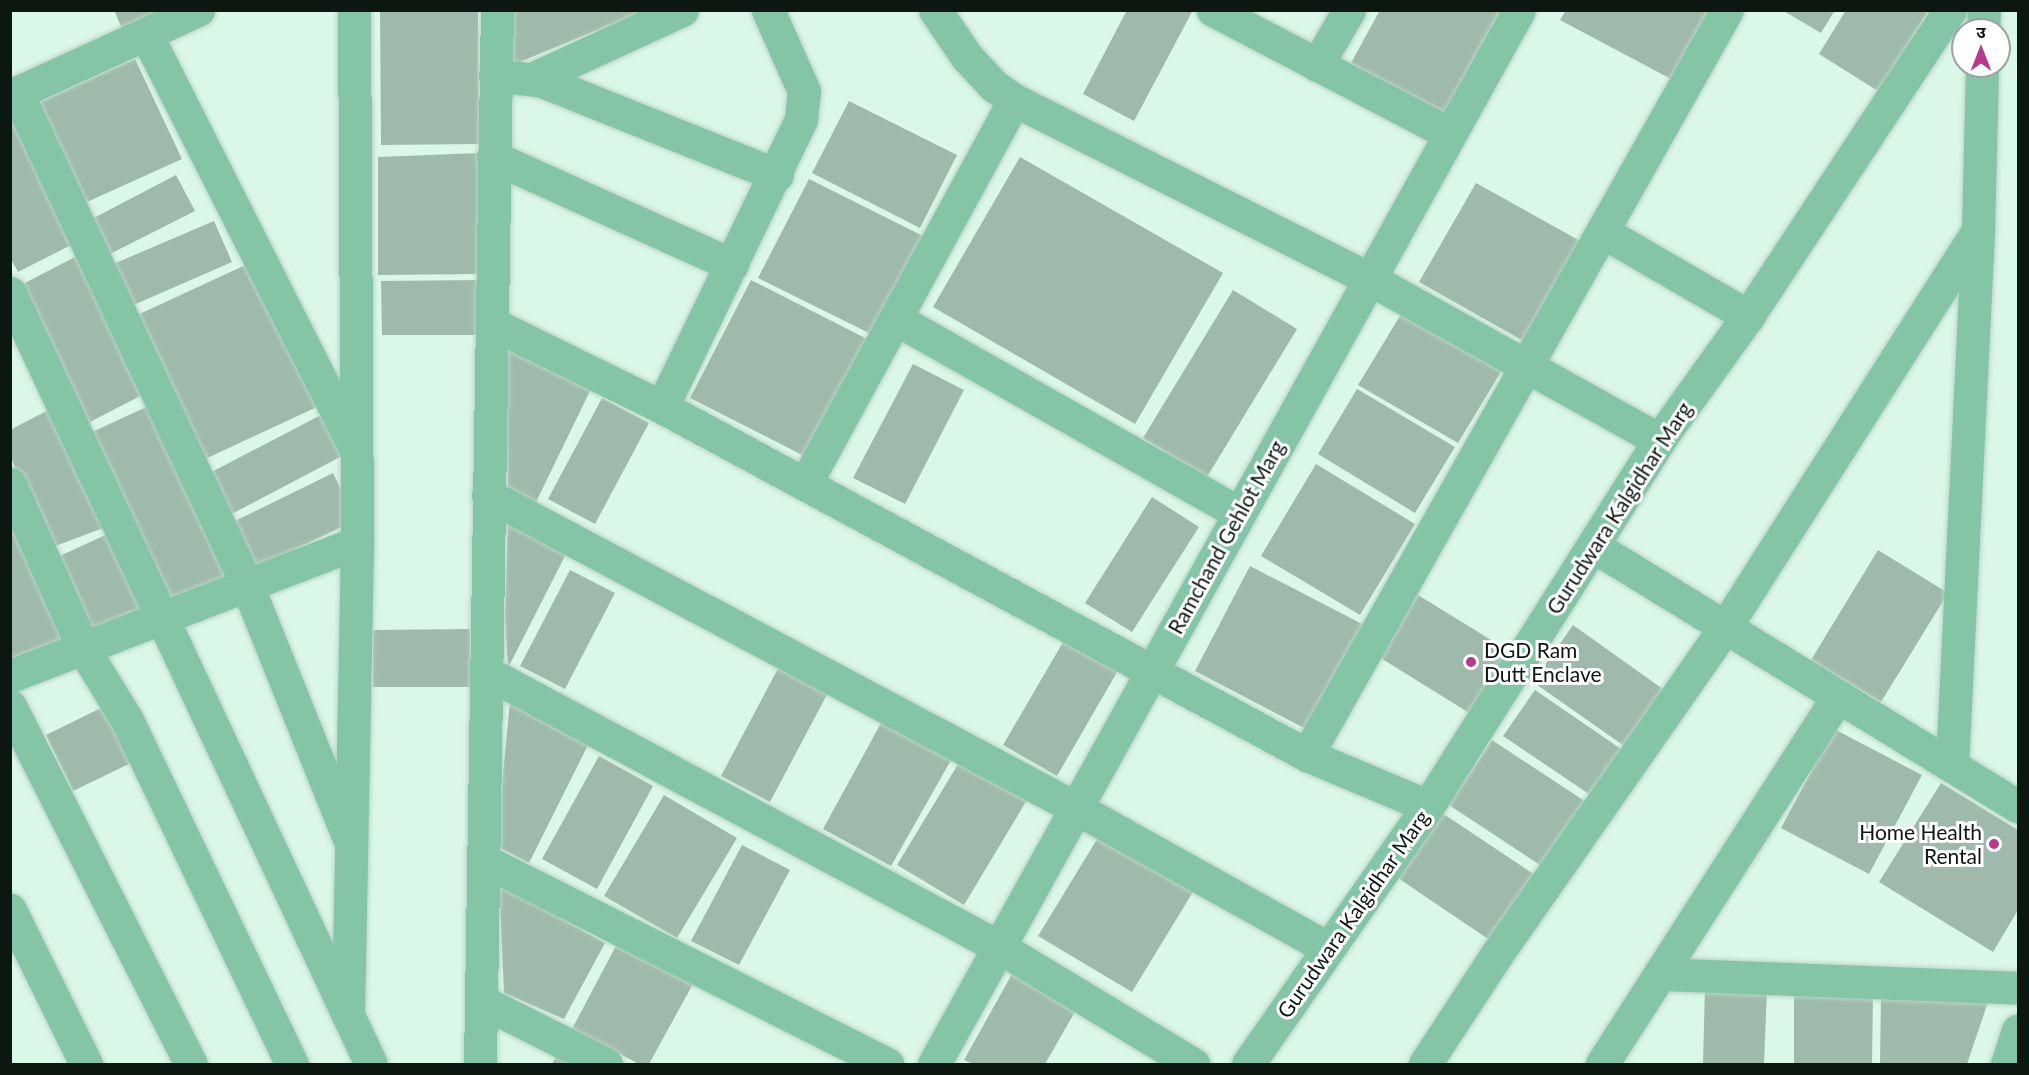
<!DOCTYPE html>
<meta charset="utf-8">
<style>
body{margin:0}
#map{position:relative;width:2029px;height:1075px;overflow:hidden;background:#dbf7e9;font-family:Lato,"Noto Sans Devanagari",sans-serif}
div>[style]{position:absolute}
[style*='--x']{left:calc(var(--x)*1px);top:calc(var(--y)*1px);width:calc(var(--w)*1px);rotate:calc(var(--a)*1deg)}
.building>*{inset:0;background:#9fbaac}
.roads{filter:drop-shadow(0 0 2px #bad3c7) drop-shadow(0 0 2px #bad3c7)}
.street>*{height:33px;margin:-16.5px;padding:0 16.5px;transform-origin:16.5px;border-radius:16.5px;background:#84c5a7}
.dots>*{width:16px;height:16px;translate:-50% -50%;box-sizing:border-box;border:3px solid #fff;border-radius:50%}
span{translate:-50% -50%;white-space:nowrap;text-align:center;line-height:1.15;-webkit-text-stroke:6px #fff;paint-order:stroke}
.street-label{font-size:21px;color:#0d1712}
.poi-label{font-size:21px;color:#0d1712}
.left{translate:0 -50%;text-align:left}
.right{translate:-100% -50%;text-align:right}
.frame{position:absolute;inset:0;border:12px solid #0d1712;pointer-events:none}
.north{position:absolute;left:1951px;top:18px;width:60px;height:60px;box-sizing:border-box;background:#fff;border:2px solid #9ea2a0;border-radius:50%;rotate:0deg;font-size:16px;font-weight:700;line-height:24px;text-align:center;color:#0d1712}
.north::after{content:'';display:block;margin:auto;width:21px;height:27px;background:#b53a8c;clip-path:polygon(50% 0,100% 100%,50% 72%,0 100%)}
</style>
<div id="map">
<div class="building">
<i style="clip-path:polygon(114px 10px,171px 10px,123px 31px)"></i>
<i style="clip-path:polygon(380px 10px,478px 10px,479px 144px,381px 145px)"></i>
<i style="clip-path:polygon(510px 10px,644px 10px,644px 11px,505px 68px)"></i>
<i style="clip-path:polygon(1127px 10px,1193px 10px,1134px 121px,1083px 94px)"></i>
<i style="clip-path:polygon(1380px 10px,1500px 10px,1444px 113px,1351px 63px)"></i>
<i style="clip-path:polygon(1566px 10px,1708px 10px,1671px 79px,1560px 20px)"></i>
<i style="clip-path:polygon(1782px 10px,1835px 10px,1821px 33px)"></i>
<i style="clip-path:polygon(1846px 10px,1929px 10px,1878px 91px,1819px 54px)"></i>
<i style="clip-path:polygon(135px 59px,182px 159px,76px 207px,29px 107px)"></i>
<i style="clip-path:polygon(849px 101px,957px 155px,920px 228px,812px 173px)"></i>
<i style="clip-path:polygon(10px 108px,81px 240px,18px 272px,10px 257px)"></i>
<i style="clip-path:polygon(480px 153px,481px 274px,378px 275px,378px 157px)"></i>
<i style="clip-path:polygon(1020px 157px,1223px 273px,1135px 424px,933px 307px)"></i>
<i style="clip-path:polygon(176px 175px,195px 211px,104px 257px,86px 222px)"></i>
<i style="clip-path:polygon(809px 179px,925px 237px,875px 336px,758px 278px)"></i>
<i style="clip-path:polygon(1476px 183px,1582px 242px,1525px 342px,1419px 282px)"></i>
<i style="clip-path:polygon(214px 221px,232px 262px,129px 307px,111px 265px)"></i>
<i style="clip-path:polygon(79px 255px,150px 391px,88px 423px,17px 287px)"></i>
<i style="clip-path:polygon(252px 262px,319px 406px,201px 461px,133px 317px)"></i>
<i style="clip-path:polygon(482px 280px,479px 335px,382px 335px,381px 281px)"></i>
<i style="clip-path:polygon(751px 280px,871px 341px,810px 459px,690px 398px)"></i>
<i style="clip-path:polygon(1233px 290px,1297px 329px,1207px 477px,1143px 438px)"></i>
<i style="clip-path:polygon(1403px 311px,1502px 370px,1458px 443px,1358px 385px)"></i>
<i style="clip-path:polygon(505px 344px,591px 389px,536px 502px,508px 489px)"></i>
<i style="clip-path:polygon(913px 364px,964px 390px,905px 504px,853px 478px)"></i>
<i style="clip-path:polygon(1357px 389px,1455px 447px,1415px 513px,1318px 454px)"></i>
<i style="clip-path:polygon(602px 398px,649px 423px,595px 524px,548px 499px)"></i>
<i style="clip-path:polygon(62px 403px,111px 525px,45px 550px,10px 454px,10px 430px)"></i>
<i style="clip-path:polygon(155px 403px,230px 576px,170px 609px,90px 433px)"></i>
<i style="clip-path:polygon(321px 415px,342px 456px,224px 518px,202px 477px)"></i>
<i style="clip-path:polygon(1316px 464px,1415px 524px,1360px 615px,1261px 556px)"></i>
<i style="clip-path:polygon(333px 473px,356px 520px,252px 570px,229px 524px)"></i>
<i style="clip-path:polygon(1152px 497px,1199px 527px,1132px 632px,1085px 603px)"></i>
<i style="clip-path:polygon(10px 498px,74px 637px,10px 666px)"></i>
<i style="clip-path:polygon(508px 518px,567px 552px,508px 668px,505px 617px)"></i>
<i style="clip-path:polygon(114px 531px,151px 612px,86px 641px,49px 561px)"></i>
<i style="clip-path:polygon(1878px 550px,1948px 593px,1881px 702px,1811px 660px)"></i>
<i style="clip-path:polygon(1250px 566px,1362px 624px,1306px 729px,1195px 671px)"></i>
<i style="clip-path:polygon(570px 570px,615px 593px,565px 689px,520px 666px)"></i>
<i style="clip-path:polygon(1418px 595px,1509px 651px,1471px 714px,1379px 657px)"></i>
<i style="clip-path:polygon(1573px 625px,1667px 692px,1627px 748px,1533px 682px)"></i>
<i style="clip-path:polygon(470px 629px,471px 687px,373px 687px,373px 630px)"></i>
<i style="clip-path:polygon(1066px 637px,1120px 667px,1057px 776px,1003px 745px)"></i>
<i style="clip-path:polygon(782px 661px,831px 687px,770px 802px,721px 776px)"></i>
<i style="clip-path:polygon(1535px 690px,1621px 749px,1589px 794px,1503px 736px)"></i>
<i style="clip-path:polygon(510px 701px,590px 741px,529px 863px,496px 846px)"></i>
<i style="clip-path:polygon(107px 705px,135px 761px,73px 791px,46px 735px)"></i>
<i style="clip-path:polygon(886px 714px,955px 753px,891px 866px,823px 829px)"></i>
<i style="clip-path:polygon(1834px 729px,1922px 775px,1869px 874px,1781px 828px)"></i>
<i style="clip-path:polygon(1492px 740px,1589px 804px,1546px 869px,1449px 805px)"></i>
<i style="clip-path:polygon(966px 751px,1033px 790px,964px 905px,897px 865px)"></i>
<i style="clip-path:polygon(599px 756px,653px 786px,597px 889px,542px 859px)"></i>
<i style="clip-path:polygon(1941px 783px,2018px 830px,2018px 910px,1993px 952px,1879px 882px)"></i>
<i style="clip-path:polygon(664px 795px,737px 838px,677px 938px,604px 896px)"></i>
<i style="clip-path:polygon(1436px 809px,1538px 877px,1494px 943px,1392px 874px)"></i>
<i style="clip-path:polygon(1102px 831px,1196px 887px,1132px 992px,1038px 936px)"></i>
<i style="clip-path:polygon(742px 845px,790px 870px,739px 965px,691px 941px)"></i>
<i style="clip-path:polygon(499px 884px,605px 943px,564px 1019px,504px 993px)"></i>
<i style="clip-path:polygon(618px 942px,694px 982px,649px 1064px,639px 1064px,572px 1029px)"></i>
<i style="clip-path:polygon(1012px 974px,1076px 1010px,1045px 1064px,973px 1064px,964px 1060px)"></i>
<i style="clip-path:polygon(1705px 986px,1767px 989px,1764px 1064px,1703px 1064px)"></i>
<i style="clip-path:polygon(1794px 993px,1873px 993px,1872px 1064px,1794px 1064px)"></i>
<i style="clip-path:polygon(1881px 994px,1990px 996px,1967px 1064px,1880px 1064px)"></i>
<i style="clip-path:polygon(556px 1057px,570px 1064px,552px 1064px)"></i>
</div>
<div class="roads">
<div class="street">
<i style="--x:935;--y:10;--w:57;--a:55.8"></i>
<i style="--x:967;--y:57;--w:40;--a:47"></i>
<i style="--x:994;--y:86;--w:24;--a:35"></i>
<i style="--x:1014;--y:100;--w:398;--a:26.7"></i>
<i style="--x:1370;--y:279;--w:331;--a:29.1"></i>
<i style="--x:1213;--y:10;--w:267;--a:27.6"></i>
<i style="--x:1983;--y:30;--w:20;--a:-87"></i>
<i style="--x:146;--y:34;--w:459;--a:63.2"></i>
<i style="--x:1317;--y:65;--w:64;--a:-59.8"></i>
<i style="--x:495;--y:75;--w:47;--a:7.3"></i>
<i style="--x:542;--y:81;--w:253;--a:21.8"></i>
<i style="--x:532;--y:79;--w:165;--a:-24.7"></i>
<i style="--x:17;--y:93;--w:543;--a:64.94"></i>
<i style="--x:247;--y:585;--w:271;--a:68.1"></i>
<i style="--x:10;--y:96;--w:207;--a:-24.6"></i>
<i style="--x:493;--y:157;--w:262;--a:24.3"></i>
<i style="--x:1603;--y:232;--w:168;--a:30.1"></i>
<i style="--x:10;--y:293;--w:851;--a:64.91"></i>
<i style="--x:896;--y:319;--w:394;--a:29.5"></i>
<i style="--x:493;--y:324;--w:188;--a:26.2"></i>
<i style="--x:662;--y:407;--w:733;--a:28.35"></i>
<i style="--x:1307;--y:755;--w:131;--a:22.9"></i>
<i style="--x:662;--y:407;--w:320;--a:-64.2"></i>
<i style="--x:801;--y:119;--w:28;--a:-84"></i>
<i style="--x:804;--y:91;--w:89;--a:-114"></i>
<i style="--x:10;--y:484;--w:180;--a:66"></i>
<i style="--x:83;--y:648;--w:84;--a:58.6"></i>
<i style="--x:127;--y:720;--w:382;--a:64.4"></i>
<i style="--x:805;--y:484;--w:437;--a:-61.4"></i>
<i style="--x:488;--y:495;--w:666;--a:28.03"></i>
<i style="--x:1076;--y:808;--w:288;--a:29.1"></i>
<i style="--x:1593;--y:546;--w:498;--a:31.5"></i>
<i style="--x:486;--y:672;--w:582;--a:28.19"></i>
<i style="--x:999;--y:947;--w:227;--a:31.1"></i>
<i style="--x:10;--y:676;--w:372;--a:-21"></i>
<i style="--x:10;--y:706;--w:401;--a:63.2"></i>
<i style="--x:1307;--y:755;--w:855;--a:-60.59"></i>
<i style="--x:1952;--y:765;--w:535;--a:-87.21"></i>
<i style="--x:1978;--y:231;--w:165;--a:-88.6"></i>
<i style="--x:483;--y:860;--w:453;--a:26.8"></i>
<i style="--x:10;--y:910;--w:172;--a:63.7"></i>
<i style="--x:1660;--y:974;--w:358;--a:2.2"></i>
<i style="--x:481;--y:1001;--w:140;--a:26.7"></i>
<i style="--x:348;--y:1014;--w:471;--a:-88.9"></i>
<i style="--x:357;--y:543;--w:533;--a:-90.32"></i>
<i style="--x:480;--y:1064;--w:1054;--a:-89.08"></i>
<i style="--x:934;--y:1064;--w:1205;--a:-60.97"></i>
<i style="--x:1248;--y:1064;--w:315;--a:-55.1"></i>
<i style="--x:1428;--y:806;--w:433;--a:-57.7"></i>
<i style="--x:1659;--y:440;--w:153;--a:-54.3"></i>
<i style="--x:1748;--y:316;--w:367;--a:-56.6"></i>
<i style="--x:1425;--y:1064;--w:131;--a:-56.8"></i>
<i style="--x:1497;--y:954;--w:396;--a:-55.1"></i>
<i style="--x:1724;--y:629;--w:472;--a:-57.5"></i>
<i style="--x:1602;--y:1064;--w:437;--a:-57.3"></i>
<i style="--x:2007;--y:1064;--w:35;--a:-72"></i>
</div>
</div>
<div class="dots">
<i style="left:1471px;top:662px;background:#b53a8c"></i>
<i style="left:1994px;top:844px;background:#b53a8c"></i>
</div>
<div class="street-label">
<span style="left:1619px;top:508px;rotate:-57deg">Gurudwara Kalgidhar Marg</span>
<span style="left:1226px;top:537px;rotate:-61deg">Ramchand Gehlot Marg</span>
<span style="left:1353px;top:914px;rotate:-55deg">Gurudwara Kalgidhar Marg</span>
</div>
<div class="poi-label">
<span class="left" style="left:1484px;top:662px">DGD Ram<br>Dutt Enclave</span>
<span class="right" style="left:1982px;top:844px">Home Health<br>Rental</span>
</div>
<div class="frame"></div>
<div class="north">उ</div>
</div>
